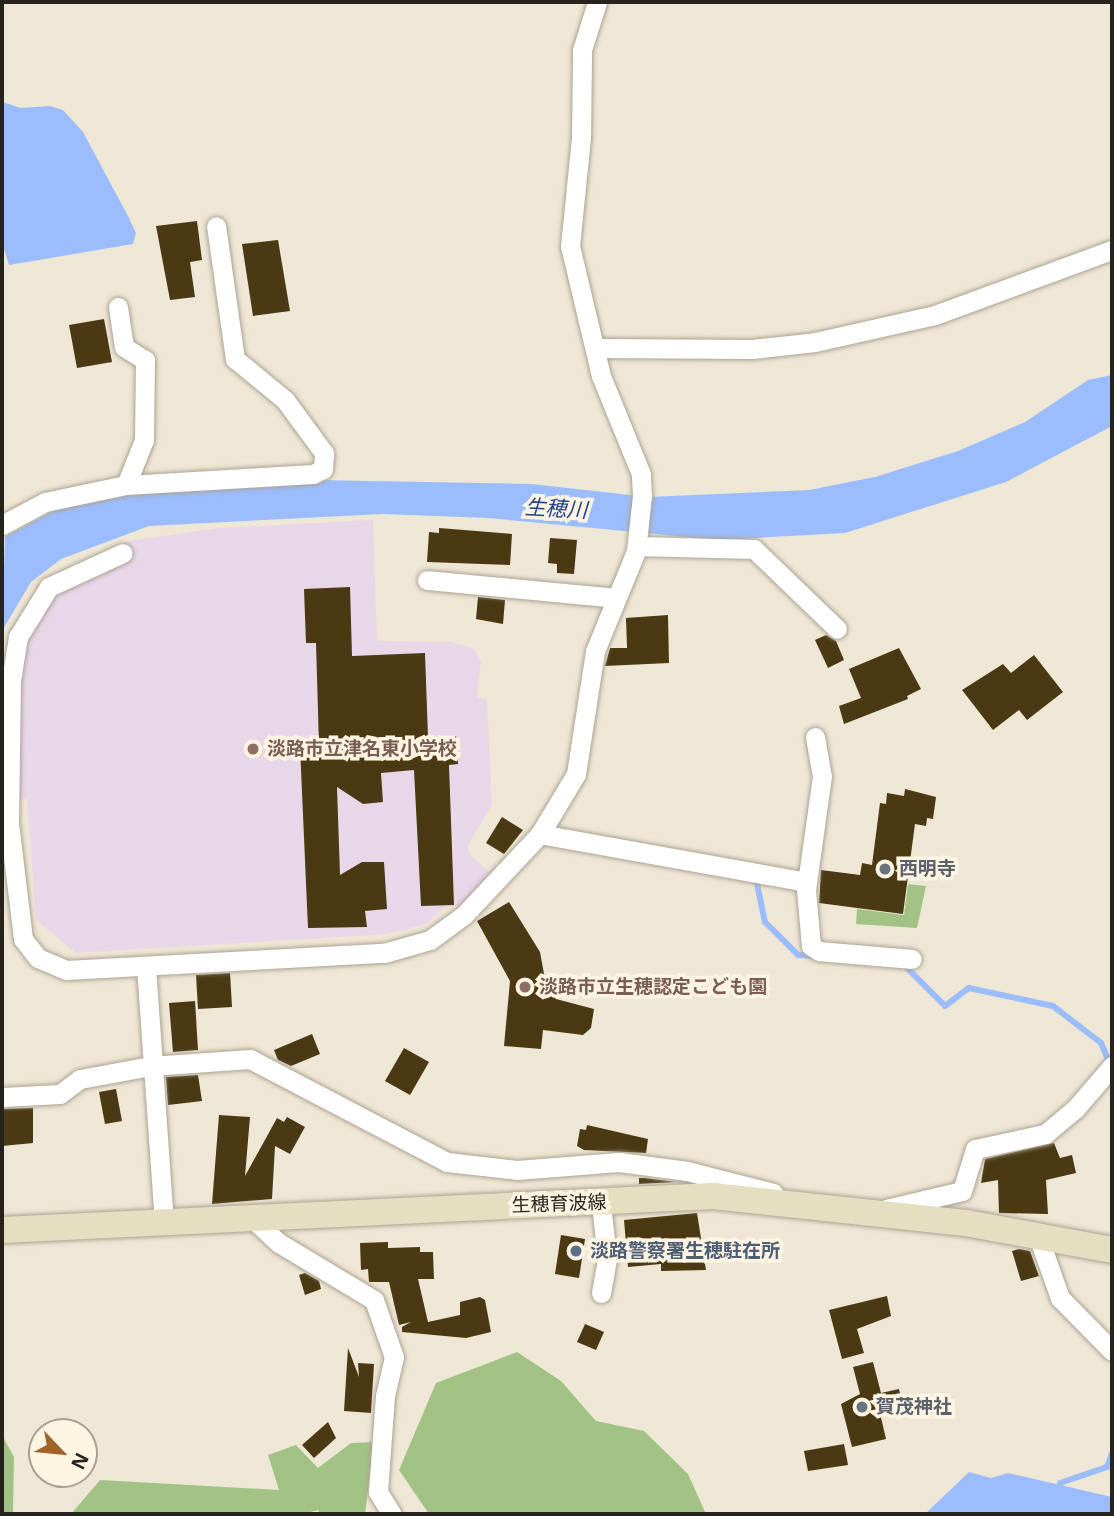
<!DOCTYPE html>
<meta charset="utf-8">
<style>
body{margin:0}
#map{position:relative;width:1114px;height:1516px;overflow:hidden;background:#efe7d5;font-family:"Open Sans","Noto Sans JP",sans-serif}
div>[style]{position:absolute}
[style*='--x']{left:calc(var(--x)*1px);top:calc(var(--y)*1px);width:calc(var(--w)*1px);rotate:calc(var(--a)*1deg)}
.education>*{inset:0;background:#e8d7e9}
.green>*{inset:0;background:#a2c285}
.water>*{inset:0;background:#9cbdfd}
.stream>*{height:6px;margin:-3px;padding:0 3px;transform-origin:3px;border-radius:3px;background:#9cbdfd}
.building>*{inset:0;background:#4a3913}
.roads{filter:drop-shadow(0 0 2px #aca393) drop-shadow(0 0 2px #aca393)}
.street>*{height:19px;margin:-9.5px;padding:0 9.5px;transform-origin:9.5px;border-radius:9.5px;background:#fff}
.secondary>*{height:26px;margin:-13px;padding:0 13px;transform-origin:13px;border-radius:13px;background:#e5dec0}
.dots>*{width:19px;height:19px;translate:-50% -50%;box-sizing:border-box;border:4px solid #fdf4e2;border-radius:50%}
span{translate:-50% -50%;white-space:nowrap;text-align:center;line-height:1.15;-webkit-text-stroke:7px #fdf4e2;paint-order:stroke}
.education-label{font-size:19px;color:#785e54;font-weight:700}
.left{translate:0 -50%;text-align:left}
.worship-label{font-size:19px;color:#5b616d;font-weight:700}
.street-label{font-size:19px;color:#26231d}
.service-label{font-size:19px;color:#4e5e75;font-weight:700}
.water-label{font-size:21px;color:#21438c;font-style:italic}
.frame{position:absolute;inset:0;border:4px solid #26231d;pointer-events:none}
.north{position:absolute;left:28px;top:1418px;width:70px;height:70px;box-sizing:border-box;background:#fdf4e2;border:2px solid #a7a093;border-radius:50%;rotate:116deg;font-size:19px;font-weight:700;line-height:28px;text-align:center;color:#26231d}
.north::after{content:'';display:block;margin:auto;width:24px;height:32px;background:#a16329;clip-path:polygon(50% 0,100% 100%,50% 72%,0 100%)}
</style>
<div id="map">
<div class="education">
<i style="clip-path:polygon(373px 520px,377px 641px,452px 642px,474px 649px,481px 661px,477px 697px,487px 700px,492px 805px,468px 845px,469px 854px,494px 876px,471px 903px,444px 908px,426px 924px,388px 934px,76px 953px,36px 920px,27px 799px,14px 800px,17px 674px,45px 599px,63px 586px,123px 564px,123px 542px,218px 528px)"></i>
</div>
<div class="green">
<i style="clip-path:polygon(908px 884px,926px 886px,917px 928px,856px 924px,857px 909px,904px 915px)"></i>
<i style="clip-path:polygon(517px 1352px,561px 1381px,596px 1421px,644px 1431px,688px 1474px,706px 1514px,429px 1514px,399px 1470px,436px 1383px)"></i>
<i style="clip-path:polygon(2px 1435px,14px 1457px,13px 1512px,20px 1514px,2px 1514px)"></i>
<i style="clip-path:polygon(374px 1442px,365px 1514px,320px 1514px,318px 1510px,303px 1514px,71px 1514px,100px 1480px,279px 1490px,268px 1455px,296px 1445px,318px 1468px,351px 1443px)"></i>
</div>
<div class="water">
<i style="clip-path:polygon(2px 102px,21px 108px,50px 106px,63px 110px,83px 132px,129px 218px,136px 233px,133px 244px,9px 265px,2px 243px)"></i>
<i style="clip-path:polygon(1112px 375px,1112px 426px,1006px 482px,845px 533px,719px 540px,488px 518px,382px 514px,149px 526px,61px 559px,31px 582px,2px 631px,5px 537px,53px 511px,112px 494px,313px 480px,532px 484px,648px 497px,809px 490px,875px 477px,958px 451px,1025px 422px,1088px 380px)"></i>
<i style="clip-path:polygon(969px 1472px,991px 1478px,1008px 1473px,1112px 1497px,1112px 1514px,925px 1514px)"></i>
</div>
<div class="stream">
<i style="--x:751;--y:878;--w:5;--a:11"></i>
<i style="--x:756;--y:879;--w:44;--a:78.2"></i>
<i style="--x:765;--y:922;--w:47;--a:45"></i>
<i style="--x:798;--y:955;--w:16;--a:4"></i>
<i style="--x:903;--y:964;--w:59;--a:45"></i>
<i style="--x:945;--y:1006;--w:30;--a:-37"></i>
<i style="--x:969;--y:988;--w:86;--a:12.1"></i>
<i style="--x:1053;--y:1006;--w:61;--a:37.6"></i>
<i style="--x:1101;--y:1043;--w:23;--a:67"></i>
<i style="--x:1060;--y:1483;--w:50;--a:-18.8"></i>
<i style="--x:1107;--y:1467;--w:15;--a:-70"></i>
</div>
<div class="building">
<i style="clip-path:polygon(197px 221px,202px 260px,190px 262px,195px 297px,170px 300px,156px 226px)"></i>
<i style="clip-path:polygon(278px 240px,290px 311px,253px 316px,242px 244px)"></i>
<i style="clip-path:polygon(104px 319px,112px 362px,77px 368px,69px 325px)"></i>
<i style="clip-path:polygon(439px 528px,512px 534px,510px 565px,427px 562px,429px 532px,439px 533px)"></i>
<i style="clip-path:polygon(550px 538px,577px 540px,574px 574px,557px 573px,557px 564px,548px 563px)"></i>
<i style="clip-path:polygon(350px 587px,352px 656px,425px 653px,428px 737px,456px 736px,458px 764px,449px 765px,454px 905px,421px 906px,414px 770px,381px 773px,383px 802px,363px 804px,337px 787px,340px 875px,362px 862px,384px 862px,387px 909px,365px 911px,367px 927px,308px 928px,300px 747px,319px 746px,316px 643px,306px 643px,304px 589px)"></i>
<i style="clip-path:polygon(478px 597px,505px 600px,503px 624px,476px 619px)"></i>
<i style="clip-path:polygon(668px 615px,669px 663px,605px 666px,610px 648px,627px 648px,626px 618px)"></i>
<i style="clip-path:polygon(826px 635px,836px 641px,844px 660px,828px 668px,815px 640px)"></i>
<i style="clip-path:polygon(899px 648px,921px 689px,907px 696px,908px 699px,844px 724px,839px 706px,861px 698px,849px 669px)"></i>
<i style="clip-path:polygon(1034px 655px,1063px 692px,1027px 720px,1019px 710px,993px 730px,962px 690px,1003px 664px,1011px 673px)"></i>
<i style="clip-path:polygon(905px 789px,936px 797px,933px 819px,927px 818px,926px 826px,915px 824px,903px 914px,819px 903px,821px 870px,860px 875px,862px 863px,872px 865px,880px 803px,886px 804px,887px 793px,904px 796px)"></i>
<i style="clip-path:polygon(502px 817px,523px 830px,504px 854px,486px 843px)"></i>
<i style="clip-path:polygon(509px 902px,540px 952px,544px 974px,558px 976px,556px 999px,594px 1009px,591px 1028px,583px 1035px,543px 1030px,541px 1049px,504px 1046px,510px 981px,477px 921px)"></i>
<i style="clip-path:polygon(230px 973px,232px 1007px,198px 1009px,196px 975px)"></i>
<i style="clip-path:polygon(195px 1001px,198px 1050px,173px 1052px,169px 1003px)"></i>
<i style="clip-path:polygon(312px 1034px,320px 1054px,291px 1066px,278px 1060px,274px 1050px)"></i>
<i style="clip-path:polygon(404px 1048px,429px 1062px,410px 1095px,385px 1081px)"></i>
<i style="clip-path:polygon(198px 1075px,202px 1101px,168px 1105px,166px 1077px)"></i>
<i style="clip-path:polygon(116px 1089px,122px 1121px,105px 1124px,99px 1092px)"></i>
<i style="clip-path:polygon(33px 1108px,33px 1143px,2px 1146px,2px 1109px)"></i>
<i style="clip-path:polygon(219px 1115px,250px 1117px,245px 1176px,277px 1118px,284px 1122px,287px 1117px,305px 1127px,290px 1154px,275px 1146px,272px 1199px,212px 1204px)"></i>
<i style="clip-path:polygon(587px 1125px,648px 1139px,646px 1153px,584px 1150px,577px 1146px,580px 1129px,586px 1130px)"></i>
<i style="clip-path:polygon(1054px 1143px,1060px 1158px,1072px 1155px,1076px 1173px,1046px 1180px,1048px 1214px,999px 1213px,998px 1180px,981px 1183px,985px 1159px)"></i>
<i style="clip-path:polygon(639px 1178px,645px 1178px,675px 1182px,639px 1184px)"></i>
<i style="clip-path:polygon(697px 1213px,706px 1270px,661px 1271px,661px 1264px,628px 1267px,624px 1220px)"></i>
<i style="clip-path:polygon(561px 1235px,585px 1239px,579px 1278px,555px 1274px)"></i>
<i style="clip-path:polygon(388px 1242px,388px 1248px,420px 1247px,420px 1252px,433px 1252px,434px 1279px,418px 1279px,428px 1322px,460px 1315px,460px 1302px,480px 1297px,485px 1300px,491px 1332px,466px 1338px,402px 1332px,402px 1327px,411px 1322px,399px 1325px,389px 1282px,369px 1282px,368px 1269px,361px 1270px,360px 1243px)"></i>
<i style="clip-path:polygon(1019px 1249px,1030px 1251px,1039px 1276px,1021px 1281px,1012px 1251px)"></i>
<i style="clip-path:polygon(305px 1273px,319px 1281px,321px 1289px,305px 1295px,299px 1275px)"></i>
<i style="clip-path:polygon(887px 1296px,891px 1316px,857px 1329px,864px 1353px,842px 1359px,829px 1310px)"></i>
<i style="clip-path:polygon(585px 1324px,604px 1332px,596px 1350px,577px 1342px)"></i>
<i style="clip-path:polygon(348px 1348px,359px 1377px,358px 1363px,374px 1364px,371px 1413px,344px 1411px)"></i>
<i style="clip-path:polygon(873px 1362px,881px 1393px,899px 1389px,903px 1407px,880px 1413px,886px 1439px,852px 1447px,841px 1404px,860px 1394px,853px 1367px)"></i>
<i style="clip-path:polygon(328px 1422px,336px 1438px,314px 1458px,302px 1445px)"></i>
<i style="clip-path:polygon(844px 1444px,848px 1465px,808px 1471px,804px 1451px)"></i>
</div>
<div class="roads">
<div class="street">
<i style="--x:118;--y:307;--w:40;--a:81.5"></i>
<i style="--x:124;--y:347;--w:25;--a:32"></i>
<i style="--x:145;--y:360;--w:80;--a:90.7"></i>
<i style="--x:144;--y:440;--w:48;--a:111.8"></i>
<i style="--x:595;--y:348;--w:157;--a:0.4"></i>
<i style="--x:752;--y:349;--w:63;--a:-6.3"></i>
<i style="--x:815;--y:342;--w:123;--a:-12.7"></i>
<i style="--x:935;--y:315;--w:189;--a:-20.2"></i>
<i style="--x:2;--y:525;--w:49;--a:-28.1"></i>
<i style="--x:45;--y:502;--w:83;--a:-11.9"></i>
<i style="--x:126;--y:485;--w:187;--a:-3.4"></i>
<i style="--x:313;--y:474;--w:11;--a:-27"></i>
<i style="--x:323;--y:469;--w:16;--a:-86"></i>
<i style="--x:324;--y:453;--w:66;--a:-126.3"></i>
<i style="--x:285;--y:400;--w:65;--a:-140.6"></i>
<i style="--x:235;--y:359;--w:134;--a:-98.1"></i>
<i style="--x:637;--y:546;--w:117;--a:1.5"></i>
<i style="--x:754;--y:549;--w:115;--a:43.9"></i>
<i style="--x:427;--y:580;--w:190;--a:5.4"></i>
<i style="--x:815;--y:737;--w:40;--a:80"></i>
<i style="--x:822;--y:776;--w:115;--a:98"></i>
<i style="--x:806;--y:890;--w:56;--a:84.9"></i>
<i style="--x:811;--y:946;--w:9;--a:32"></i>
<i style="--x:819;--y:951;--w:93;--a:4.9"></i>
<i style="--x:2;--y:821;--w:7;--a:16"></i>
<i style="--x:9;--y:823;--w:117;--a:83.1"></i>
<i style="--x:23;--y:939;--w:24;--a:52"></i>
<i style="--x:38;--y:958;--w:30;--a:23"></i>
<i style="--x:66;--y:970;--w:318;--a:-3.1"></i>
<i style="--x:384;--y:953;--w:48;--a:-15.8"></i>
<i style="--x:430;--y:940;--w:42;--a:-36.3"></i>
<i style="--x:464;--y:915;--w:111;--a:-46.8"></i>
<i style="--x:540;--y:834;--w:70;--a:-59"></i>
<i style="--x:576;--y:774;--w:124;--a:-81.2"></i>
<i style="--x:595;--y:651;--w:108;--a:-67.7"></i>
<i style="--x:636;--y:551;--w:55;--a:-83.8"></i>
<i style="--x:642;--y:496;--w:22;--a:-93"></i>
<i style="--x:641;--y:474;--w:106;--a:-112.2"></i>
<i style="--x:601;--y:376;--w:134;--a:-103.4"></i>
<i style="--x:570;--y:246;--w:109;--a:-84.2"></i>
<i style="--x:581;--y:138;--w:88;--a:-89.3"></i>
<i style="--x:582;--y:50;--w:50;--a:-72.6"></i>
<i style="--x:9;--y:823;--w:142;--a:-89.2"></i>
<i style="--x:11;--y:681;--w:45;--a:-81"></i>
<i style="--x:18;--y:637;--w:59;--a:-58.2"></i>
<i style="--x:49;--y:587;--w:81;--a:-24.7"></i>
<i style="--x:540;--y:834;--w:271;--a:10.2"></i>
<i style="--x:146;--y:966;--w:258;--a:86"></i>
<i style="--x:2;--y:1097;--w:58;--a:-3"></i>
<i style="--x:60;--y:1094;--w:25;--a:-37"></i>
<i style="--x:80;--y:1079;--w:71;--a:-10.5"></i>
<i style="--x:150;--y:1066;--w:100;--a:-4"></i>
<i style="--x:250;--y:1059;--w:222;--a:27.6"></i>
<i style="--x:447;--y:1162;--w:70;--a:6.5"></i>
<i style="--x:517;--y:1170;--w:102;--a:-4.5"></i>
<i style="--x:619;--y:1162;--w:69;--a:7.5"></i>
<i style="--x:687;--y:1171;--w:89;--a:14.3"></i>
<i style="--x:886;--y:1209;--w:78;--a:-13.3"></i>
<i style="--x:962;--y:1191;--w:44;--a:-72.8"></i>
<i style="--x:975;--y:1149;--w:72;--a:-12.1"></i>
<i style="--x:1045;--y:1134;--w:39;--a:-40"></i>
<i style="--x:1075;--y:1109;--w:57;--a:-49.3"></i>
<i style="--x:253;--y:1219;--w:35;--a:43"></i>
<i style="--x:279;--y:1243;--w:111;--a:31"></i>
<i style="--x:374;--y:1300;--w:60;--a:70.7"></i>
<i style="--x:394;--y:1357;--w:40;--a:103"></i>
<i style="--x:385;--y:1396;--w:96;--a:94.2"></i>
<i style="--x:378;--y:1492;--w:26;--a:58"></i>
<i style="--x:1038;--y:1236;--w:66;--a:70.5"></i>
<i style="--x:1060;--y:1298;--w:74;--a:45.5"></i>
<i style="--x:601;--y:1293;--w:35;--a:-80"></i>
<i style="--x:607;--y:1259;--w:56;--a:-96.1"></i>
</div>
<div class="secondary">
<i style="--x:2;--y:1230;--w:712;--a:-2.74"></i>
<i style="--x:713;--y:1196;--w:254;--a:6.1"></i>
<i style="--x:966;--y:1223;--w:148;--a:10.5"></i>
</div>
</div>
<div class="dots">
<i style="left:253px;top:749px;background:#8d6e63"></i>
<i style="left:885px;top:869px;background:#6b7280"></i>
<i style="left:525px;top:987px;background:#8d6e63"></i>
<i style="left:576px;top:1251px;background:#5c6f8a"></i>
<i style="left:862px;top:1407px;background:#6b7280"></i>
</div>
<div class="education-label">
<span class="left" style="left:267px;top:749px">淡路市立津名東小学校</span>
<span class="left" style="left:539px;top:987px">淡路市立生穂認定こども園</span>
</div>
<div class="worship-label">
<span class="left" style="left:899px;top:869px">西明寺</span>
<span class="left" style="left:876px;top:1407px">賀茂神社</span>
</div>
<div class="street-label">
<span style="left:559px;top:1204px;rotate:-2deg">生穂育波線</span>
</div>
<div class="service-label">
<span class="left" style="left:590px;top:1251px">淡路警察署生穂駐在所</span>
</div>
<div class="water-label">
<span style="left:556px;top:508px;rotate:3deg">生穂川</span>
</div>
<div class="frame"></div>
<div class="north">N</div>
</div>
